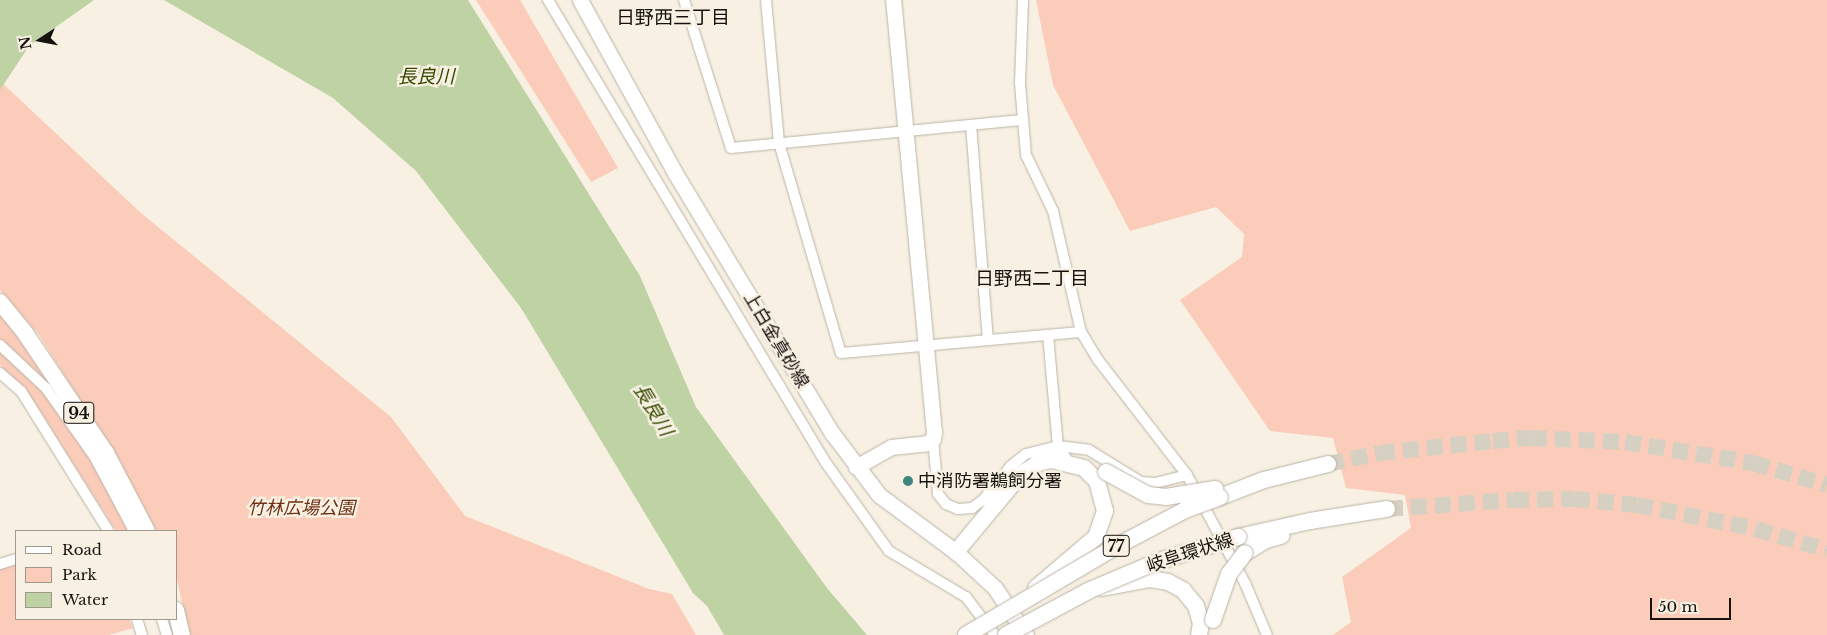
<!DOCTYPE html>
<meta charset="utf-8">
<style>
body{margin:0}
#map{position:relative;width:1827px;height:635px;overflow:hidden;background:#f8f1e3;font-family:"Libre Baskerville","Noto Sans JP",serif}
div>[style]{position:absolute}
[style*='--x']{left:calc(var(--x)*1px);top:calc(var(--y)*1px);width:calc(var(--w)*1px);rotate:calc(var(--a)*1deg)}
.green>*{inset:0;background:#faccb9}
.water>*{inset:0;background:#bed2a3}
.primary-tunnel>*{height:16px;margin-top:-8px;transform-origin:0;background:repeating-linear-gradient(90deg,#d6d0c3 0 16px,transparent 0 24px)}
.roads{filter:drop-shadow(0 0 1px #bab3a6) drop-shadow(0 0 1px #bab3a6)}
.street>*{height:10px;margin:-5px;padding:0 5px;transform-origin:5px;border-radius:5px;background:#fff}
.secondary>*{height:15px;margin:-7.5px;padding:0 7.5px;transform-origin:7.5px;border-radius:7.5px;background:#fff}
.primary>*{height:16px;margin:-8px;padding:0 8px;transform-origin:8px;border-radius:8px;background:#fff}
.bridges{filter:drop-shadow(0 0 1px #bab3a6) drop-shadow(0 0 1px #bab3a6)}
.primary-bridge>*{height:16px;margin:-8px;padding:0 8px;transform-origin:8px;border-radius:8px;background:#fff}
.dots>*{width:14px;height:14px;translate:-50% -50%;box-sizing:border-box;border:2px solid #f8f1e3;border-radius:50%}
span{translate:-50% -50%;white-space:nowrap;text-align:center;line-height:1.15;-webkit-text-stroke:5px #f8f1e3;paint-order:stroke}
.shield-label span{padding:1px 4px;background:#f8f1e3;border:1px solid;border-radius:4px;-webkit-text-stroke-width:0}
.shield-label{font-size:16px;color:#16130f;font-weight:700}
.street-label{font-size:18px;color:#16130f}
.poi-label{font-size:18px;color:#16130f}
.left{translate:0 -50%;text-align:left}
.park-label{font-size:18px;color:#6e2f13;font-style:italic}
.neighbourhood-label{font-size:19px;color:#16130f}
.water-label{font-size:19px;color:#344a00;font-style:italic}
.legend{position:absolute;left:15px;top:530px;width:162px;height:90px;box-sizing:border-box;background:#f8f1e3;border:1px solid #9e988e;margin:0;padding:6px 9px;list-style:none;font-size:15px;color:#16130f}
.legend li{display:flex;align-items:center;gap:10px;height:25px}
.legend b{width:25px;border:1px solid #9e988e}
.north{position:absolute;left:15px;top:15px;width:50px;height:50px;-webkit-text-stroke:4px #f8f1e3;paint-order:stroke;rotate:259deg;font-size:14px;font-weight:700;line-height:20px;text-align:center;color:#16130f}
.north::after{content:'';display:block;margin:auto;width:18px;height:22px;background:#16130f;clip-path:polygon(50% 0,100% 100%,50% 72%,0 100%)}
.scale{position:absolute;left:1650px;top:598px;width:81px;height:22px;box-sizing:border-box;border:2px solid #16130f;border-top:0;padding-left:6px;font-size:15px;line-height:18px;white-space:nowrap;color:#16130f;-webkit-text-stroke:4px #f8f1e3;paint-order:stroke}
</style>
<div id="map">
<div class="green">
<i style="clip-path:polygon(476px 0,520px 0,618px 168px,591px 182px)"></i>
<i style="clip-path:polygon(1036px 0,1827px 0,1827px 635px,1333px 635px,1351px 622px,1342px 577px,1411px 528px,1405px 495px,1346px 488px,1333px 438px,1270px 431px,1180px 300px,1242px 257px,1244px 234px,1216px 207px,1130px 231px,1053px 85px)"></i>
<i style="clip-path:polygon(0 81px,141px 213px,391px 417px,465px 516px,649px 589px,672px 594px,696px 635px,189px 635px,176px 575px,176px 531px,154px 531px,115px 456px,39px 335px,0 290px)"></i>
<i style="clip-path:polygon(0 315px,18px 336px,100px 456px,141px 531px,116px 531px,35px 403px,0 365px)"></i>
<i style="clip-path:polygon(16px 564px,16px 619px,129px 619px,133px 628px,109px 635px,0 635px,0 569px)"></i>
</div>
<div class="water">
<i style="clip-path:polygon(0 0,94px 0,29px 46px,0 90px)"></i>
<i style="clip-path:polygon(164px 0,468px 0,640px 276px,696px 407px,827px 588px,867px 635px,724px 635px,707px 606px,693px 593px,521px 308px,416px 171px,333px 98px)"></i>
</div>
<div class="primary-tunnel">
<i style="--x:1328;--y:464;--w:52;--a:-12.2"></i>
<i style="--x:1379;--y:453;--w:115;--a:-6"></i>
<i style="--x:1493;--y:441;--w:38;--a:-5"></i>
<i style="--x:1531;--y:438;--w:94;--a:2.4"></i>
<i style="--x:1625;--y:442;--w:130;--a:9.3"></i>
<i style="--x:1753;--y:463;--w:77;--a:16.6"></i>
<i style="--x:1387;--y:509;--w:126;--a:-4.1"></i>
<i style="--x:1513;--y:500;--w:61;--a:-0.9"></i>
<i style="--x:1574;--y:499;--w:63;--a:5.4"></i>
<i style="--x:1637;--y:505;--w:121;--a:11.4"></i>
<i style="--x:1756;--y:529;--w:74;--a:16.5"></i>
</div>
<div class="roads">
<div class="street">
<i style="--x:548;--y:0;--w:540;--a:59.02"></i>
<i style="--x:826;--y:463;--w:108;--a:54.4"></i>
<i style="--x:889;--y:551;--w:90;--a:30.9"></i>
<i style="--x:966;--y:597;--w:48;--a:52.7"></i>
<i style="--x:684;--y:0;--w:155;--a:72.4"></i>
<i style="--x:731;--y:148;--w:292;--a:-5.5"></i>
<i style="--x:766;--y:0;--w:144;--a:84.8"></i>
<i style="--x:779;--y:143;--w:219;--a:73.6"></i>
<i style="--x:841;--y:353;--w:241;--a:-5"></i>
<i style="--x:971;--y:125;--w:216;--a:85.5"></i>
<i style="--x:1048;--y:335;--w:111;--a:84.9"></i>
<i style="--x:0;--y:345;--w:63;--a:43.1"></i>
<i style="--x:46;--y:388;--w:83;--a:54.8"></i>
<i style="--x:94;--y:456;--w:85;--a:61.9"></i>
<i style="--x:0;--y:373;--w:28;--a:41"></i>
<i style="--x:21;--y:391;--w:164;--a:58"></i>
<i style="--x:933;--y:439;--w:55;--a:84.8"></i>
<i style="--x:938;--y:494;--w:13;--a:51"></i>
<i style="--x:946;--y:504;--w:13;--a:23"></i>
<i style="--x:958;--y:509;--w:14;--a:-4"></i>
<i style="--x:972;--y:508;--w:14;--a:-36"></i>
<i style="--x:983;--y:500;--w:44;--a:-50.5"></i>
<i style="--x:1011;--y:466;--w:19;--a:-39"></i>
<i style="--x:1026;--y:454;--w:33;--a:-14"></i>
<i style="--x:1058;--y:446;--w:31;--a:7"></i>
<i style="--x:1089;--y:450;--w:61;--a:31.6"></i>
<i style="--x:1141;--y:482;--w:14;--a:4"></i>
<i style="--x:1155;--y:483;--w:33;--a:-14"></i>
<i style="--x:1187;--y:475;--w:145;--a:-127.7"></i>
<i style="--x:1098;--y:360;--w:33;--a:-121"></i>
<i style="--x:1081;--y:332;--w:124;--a:-103"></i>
<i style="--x:1053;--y:211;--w:62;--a:-115.7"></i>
<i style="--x:1026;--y:155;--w:72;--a:-94.8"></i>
<i style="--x:1020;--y:83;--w:83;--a:-87.9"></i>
<i style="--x:1187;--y:475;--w:123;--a:61.8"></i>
<i style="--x:1245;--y:583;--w:56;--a:67.1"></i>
<i style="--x:0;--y:564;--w:17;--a:-17"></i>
<i style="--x:137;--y:619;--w:17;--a:73"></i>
<i style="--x:162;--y:619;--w:17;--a:73"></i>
</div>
<div class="secondary">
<i style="--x:580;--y:0;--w:197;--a:61.2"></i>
<i style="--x:675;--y:173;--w:304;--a:58.9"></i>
<i style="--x:832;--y:433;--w:78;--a:52.8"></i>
<i style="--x:879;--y:495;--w:96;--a:36.5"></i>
<i style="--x:956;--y:552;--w:53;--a:42.7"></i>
<i style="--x:995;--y:588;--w:56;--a:56.6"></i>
<i style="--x:856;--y:467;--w:40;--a:-29.7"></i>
<i style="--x:891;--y:447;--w:36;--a:-6"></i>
<i style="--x:927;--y:443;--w:7;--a:-34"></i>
<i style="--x:933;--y:439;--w:7;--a:-82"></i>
<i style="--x:934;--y:432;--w:434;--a:-95.4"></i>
</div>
<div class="primary">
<i style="--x:0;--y:302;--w:40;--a:51"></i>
<i style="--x:25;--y:333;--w:145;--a:56"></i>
<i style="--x:106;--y:453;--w:88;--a:62.3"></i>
<i style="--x:1220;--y:497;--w:47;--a:-21.1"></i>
<i style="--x:1264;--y:480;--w:66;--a:-14"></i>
<i style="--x:1238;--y:537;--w:74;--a:-12.5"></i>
<i style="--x:1310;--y:521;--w:78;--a:-8.9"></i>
<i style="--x:956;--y:552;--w:100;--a:-50.3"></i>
<i style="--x:1020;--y:475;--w:24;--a:-33"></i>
<i style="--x:1040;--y:462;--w:23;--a:-10"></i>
<i style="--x:1245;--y:553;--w:25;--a:-32"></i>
<i style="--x:1266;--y:540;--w:16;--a:-15"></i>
<i style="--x:1036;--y:588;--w:79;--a:-40.4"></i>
<i style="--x:1096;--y:537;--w:28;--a:-71"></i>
<i style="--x:1105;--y:511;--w:31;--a:-105"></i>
<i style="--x:1097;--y:481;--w:18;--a:-135"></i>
<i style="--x:1084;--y:468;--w:32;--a:-166"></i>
<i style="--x:1102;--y:588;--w:49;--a:-10.6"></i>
<i style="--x:1150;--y:579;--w:18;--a:9"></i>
<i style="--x:1168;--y:582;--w:17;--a:28"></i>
<i style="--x:1183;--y:590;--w:21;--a:51"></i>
<i style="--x:1196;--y:606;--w:18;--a:74"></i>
<i style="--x:1201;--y:623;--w:12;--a:99"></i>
<i style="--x:176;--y:610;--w:26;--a:77"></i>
</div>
</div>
<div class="bridges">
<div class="primary-bridge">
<i style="--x:1106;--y:472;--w:48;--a:28.7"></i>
<i style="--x:1148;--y:495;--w:18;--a:6"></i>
<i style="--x:1166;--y:497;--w:50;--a:-9.3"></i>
<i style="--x:1213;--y:620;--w:49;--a:-70.8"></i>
<i style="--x:1229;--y:574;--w:26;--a:-53"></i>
<i style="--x:966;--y:635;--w:175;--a:-30.5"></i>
<i style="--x:1117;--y:546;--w:77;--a:-27.9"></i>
<i style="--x:1185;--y:510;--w:37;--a:-20"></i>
<i style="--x:1006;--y:635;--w:95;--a:-28.2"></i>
<i style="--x:1090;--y:590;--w:75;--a:-22.8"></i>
<i style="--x:1159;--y:561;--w:83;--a:-16.9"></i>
</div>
</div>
<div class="dots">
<i style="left:908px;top:481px;background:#3d8581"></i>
</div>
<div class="shield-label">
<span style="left:79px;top:413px">94</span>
<span style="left:1116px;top:546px">77</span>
</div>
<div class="street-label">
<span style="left:776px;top:340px;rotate:59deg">上白金真砂線</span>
<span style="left:1190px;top:553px;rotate:-18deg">岐阜環状線</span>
</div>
<div class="poi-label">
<span class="left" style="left:918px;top:481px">中消防署鵜飼分署</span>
</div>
<div class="park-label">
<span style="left:301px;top:508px">竹林広場公園</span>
</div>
<div class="neighbourhood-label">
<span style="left:673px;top:18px">日野西三丁目</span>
<span style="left:1032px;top:279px">日野西二丁目</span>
</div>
<div class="water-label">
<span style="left:426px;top:77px">長良川</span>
<span style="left:653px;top:410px;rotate:59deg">長良川</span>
</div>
<ul class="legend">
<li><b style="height:6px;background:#fff"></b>Road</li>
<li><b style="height:14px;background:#faccb9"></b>Park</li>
<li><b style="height:14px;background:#bed2a3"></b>Water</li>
</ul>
<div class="north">N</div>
<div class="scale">50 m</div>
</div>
